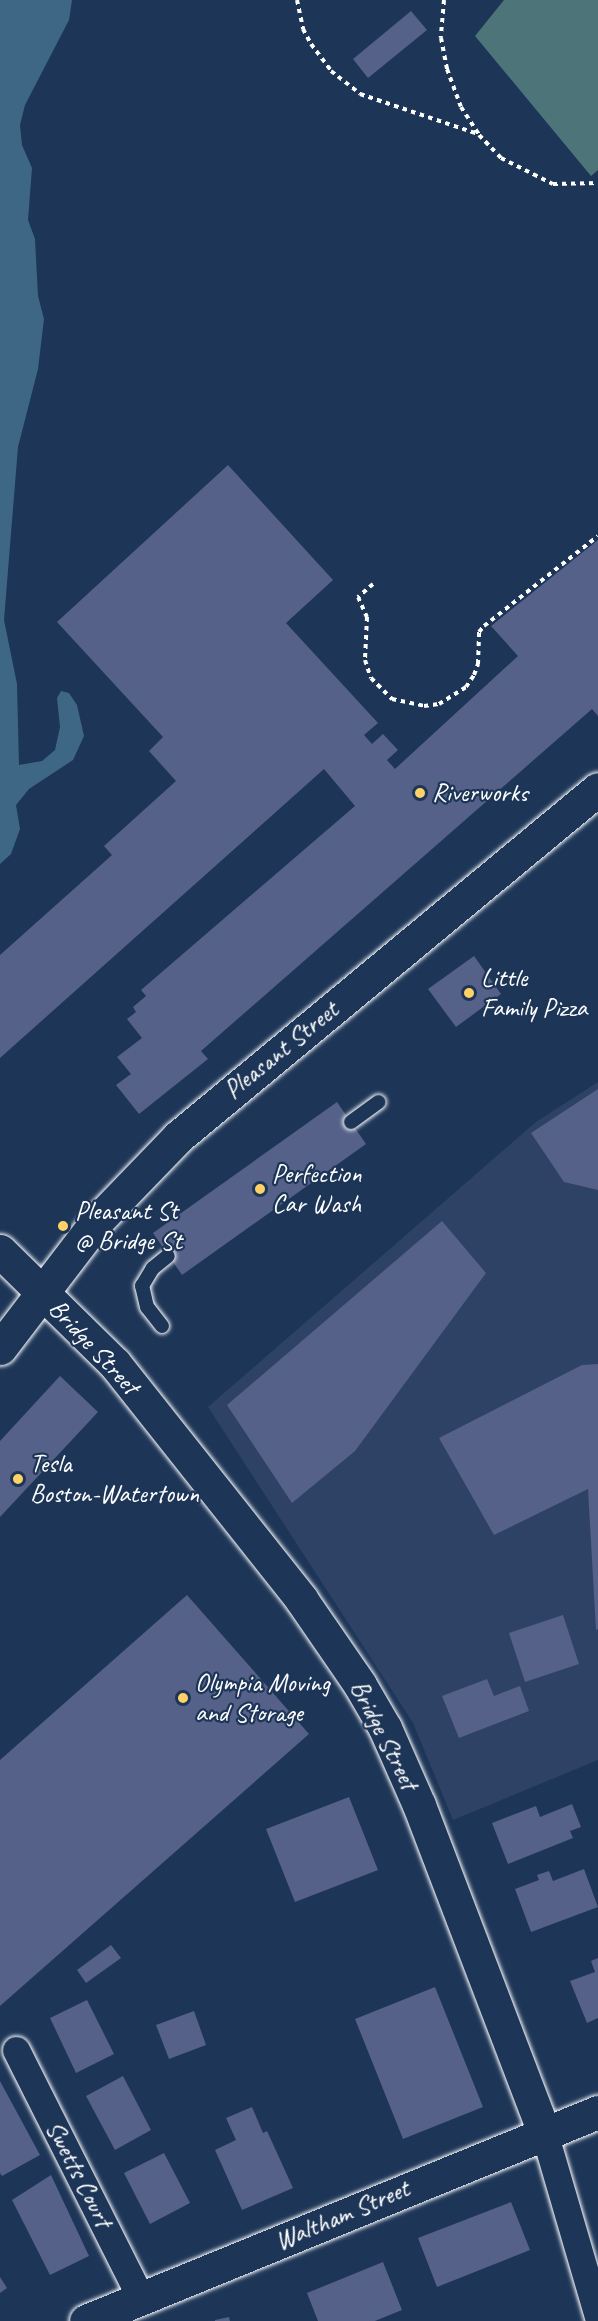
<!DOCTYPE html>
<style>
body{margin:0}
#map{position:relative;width:598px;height:2321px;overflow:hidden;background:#1d3557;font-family:Caveat,sans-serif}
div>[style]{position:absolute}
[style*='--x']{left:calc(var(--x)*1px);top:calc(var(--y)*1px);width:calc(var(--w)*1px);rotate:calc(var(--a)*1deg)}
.built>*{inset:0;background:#2e4266}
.green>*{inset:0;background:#4d7579}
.water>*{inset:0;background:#3e6785}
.building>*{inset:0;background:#556188}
.path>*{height:4px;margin-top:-2px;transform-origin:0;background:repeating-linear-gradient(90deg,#fff 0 4.5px,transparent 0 9px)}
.roads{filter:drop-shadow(0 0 2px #fff) drop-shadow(0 0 2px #fff)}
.lane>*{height:14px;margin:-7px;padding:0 7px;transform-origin:7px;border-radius:7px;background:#1d3557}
.street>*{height:27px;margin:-13.5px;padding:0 13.5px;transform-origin:13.5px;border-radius:13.5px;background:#1d3557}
.secondary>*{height:33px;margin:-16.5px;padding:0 16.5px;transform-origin:16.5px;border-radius:16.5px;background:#1d3557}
.dots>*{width:16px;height:16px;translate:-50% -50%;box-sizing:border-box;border:3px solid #1d3557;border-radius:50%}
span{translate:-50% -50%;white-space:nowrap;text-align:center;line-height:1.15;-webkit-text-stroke:4.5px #1d3557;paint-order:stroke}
.poi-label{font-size:26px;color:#fff}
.left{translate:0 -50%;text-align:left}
.street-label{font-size:26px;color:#fff}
</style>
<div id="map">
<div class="built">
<i style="clip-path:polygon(598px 1082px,598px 1760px,453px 1820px,413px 1723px,208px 1407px,536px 1122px)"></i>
</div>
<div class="green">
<i style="clip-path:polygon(504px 0,598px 0,598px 170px,591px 176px,475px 36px)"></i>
</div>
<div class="water">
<i style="clip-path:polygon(0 0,72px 0,69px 20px,25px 105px,20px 125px,22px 145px,32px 168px,28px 220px,35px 239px,38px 296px,44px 319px,38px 369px,18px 447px,4px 620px,17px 684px,19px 765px,42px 761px,55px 750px,60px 727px,57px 698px,61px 691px,69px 693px,77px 705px,84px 736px,73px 760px,29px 789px,16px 805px,20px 829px,11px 854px,0 864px)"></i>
</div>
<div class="building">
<i style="clip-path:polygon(411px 11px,427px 30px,368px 78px,353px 59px)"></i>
<i style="clip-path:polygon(228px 465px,333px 580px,286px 623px,378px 723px,364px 735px,372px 744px,383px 734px,398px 750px,387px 760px,395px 769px,518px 656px,491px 626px,598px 540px,598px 716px,592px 709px,201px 1051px,208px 1059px,139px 1114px,116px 1085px,131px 1074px,117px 1057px,142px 1038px,127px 1019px,136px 1012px,133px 1007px,146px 996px,141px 990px,355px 806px,324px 769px,0 1058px,0 955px,112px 855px,104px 846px,176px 781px,149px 751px,163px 737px,57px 622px)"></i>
<i style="clip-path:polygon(474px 956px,501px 994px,456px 1027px,428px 989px)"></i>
<i style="clip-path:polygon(598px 1089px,598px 1190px,564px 1182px,531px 1133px)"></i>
<i style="clip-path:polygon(337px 1102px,366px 1144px,182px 1275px,153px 1233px)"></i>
<i style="clip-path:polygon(442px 1221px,486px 1273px,355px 1451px,292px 1503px,227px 1405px)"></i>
<i style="clip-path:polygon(598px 1364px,598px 1629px,596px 1630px,588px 1489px,494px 1535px,439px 1438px,582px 1365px)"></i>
<i style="clip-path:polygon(60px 1376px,98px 1412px,0 1517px,0 1441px)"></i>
<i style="clip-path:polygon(187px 1595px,309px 1734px,0 2006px,0 1760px)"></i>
<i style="clip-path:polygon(563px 1615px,579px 1664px,525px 1682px,509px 1633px)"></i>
<i style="clip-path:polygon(487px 1679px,494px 1696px,520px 1686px,529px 1711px,459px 1738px,442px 1696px)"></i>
<i style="clip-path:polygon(349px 1797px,378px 1870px,295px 1902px,266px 1829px)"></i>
<i style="clip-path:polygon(572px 1804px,581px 1827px,570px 1831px,573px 1838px,508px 1864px,492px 1823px,536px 1806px,540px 1817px)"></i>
<i style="clip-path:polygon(584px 1869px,598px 1907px,531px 1932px,515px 1889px,539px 1880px,537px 1875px,549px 1871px,553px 1881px)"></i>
<i style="clip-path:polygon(111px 1945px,121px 1958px,86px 1983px,77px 1970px)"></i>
<i style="clip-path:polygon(598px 1958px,598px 2018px,587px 2023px,570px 1981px,595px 1972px,591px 1961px)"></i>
<i style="clip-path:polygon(435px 1987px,483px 2107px,403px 2139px,355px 2019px)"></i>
<i style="clip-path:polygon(87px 2000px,114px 2054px,76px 2073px,50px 2018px)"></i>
<i style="clip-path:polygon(194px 2011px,206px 2045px,169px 2059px,156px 2025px)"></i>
<i style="clip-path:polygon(123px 2076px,151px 2130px,115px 2150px,86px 2096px)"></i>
<i style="clip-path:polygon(0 2081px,40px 2155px,2px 2176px,0 2173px)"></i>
<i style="clip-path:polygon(252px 2107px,263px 2133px,267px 2131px,293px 2188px,242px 2210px,215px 2150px,236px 2140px,226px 2118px)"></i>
<i style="clip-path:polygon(164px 2153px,190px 2203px,150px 2224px,124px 2173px)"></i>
<i style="clip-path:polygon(51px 2175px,89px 2256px,50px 2275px,12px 2200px)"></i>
<i style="clip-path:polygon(511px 2202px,530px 2250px,437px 2287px,418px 2238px)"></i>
<i style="clip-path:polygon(383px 2262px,402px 2310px,375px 2321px,318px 2321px,307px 2293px)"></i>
<i style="clip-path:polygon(0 2277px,7px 2288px,0 2293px)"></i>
<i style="clip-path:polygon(229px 2317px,230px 2321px,215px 2321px,215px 2320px)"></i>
</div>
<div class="path">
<i style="--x:297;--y:0;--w:30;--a:78"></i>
<i style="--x:303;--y:29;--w:17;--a:62"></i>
<i style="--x:311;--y:44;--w:34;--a:53"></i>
<i style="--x:331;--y:71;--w:37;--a:38"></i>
<i style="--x:360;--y:94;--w:125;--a:18.7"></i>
<i style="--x:444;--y:0;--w:38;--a:95"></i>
<i style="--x:441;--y:38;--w:32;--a:79"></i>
<i style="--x:447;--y:69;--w:40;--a:69.8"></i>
<i style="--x:461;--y:107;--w:33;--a:57"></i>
<i style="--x:479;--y:135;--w:32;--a:46"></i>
<i style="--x:501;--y:158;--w:58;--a:26.6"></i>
<i style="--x:553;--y:184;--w:45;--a:-1.3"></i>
<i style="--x:373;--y:584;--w:20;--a:139"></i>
<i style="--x:358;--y:597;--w:22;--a:66"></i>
<i style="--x:367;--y:617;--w:43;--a:92.7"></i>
<i style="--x:365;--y:660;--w:19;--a:72"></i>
<i style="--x:371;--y:678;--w:30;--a:45"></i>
<i style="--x:392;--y:699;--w:33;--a:12"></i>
<i style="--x:424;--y:706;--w:15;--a:-8"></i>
<i style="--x:439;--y:704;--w:32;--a:-32"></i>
<i style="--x:466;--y:687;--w:14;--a:-56"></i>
<i style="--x:474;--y:675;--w:12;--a:-70"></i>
<i style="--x:478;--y:664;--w:32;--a:-88"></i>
<i style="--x:479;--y:632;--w:8;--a:-50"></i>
<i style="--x:484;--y:626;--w:145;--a:-38.3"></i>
</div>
<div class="roads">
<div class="lane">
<i style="--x:351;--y:1122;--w:34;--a:-36"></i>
<i style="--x:162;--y:1326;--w:24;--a:-128"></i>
<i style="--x:147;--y:1307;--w:22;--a:-103"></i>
<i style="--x:142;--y:1286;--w:21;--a:-59"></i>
<i style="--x:153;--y:1268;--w:19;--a:-39"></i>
</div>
<div class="street">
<i style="--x:16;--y:2050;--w:278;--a:63.3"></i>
<i style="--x:544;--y:2132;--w:193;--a:73.7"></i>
</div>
<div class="secondary">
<i style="--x:0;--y:1251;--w:161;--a:44.5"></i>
<i style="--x:115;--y:1364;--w:300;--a:51.6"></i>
<i style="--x:301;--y:1599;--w:104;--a:55.5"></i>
<i style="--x:360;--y:1685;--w:50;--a:59.8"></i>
<i style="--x:385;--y:1728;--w:84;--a:66.2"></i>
<i style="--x:419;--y:1805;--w:350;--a:69.1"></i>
<i style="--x:0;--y:1348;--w:160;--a:-52.6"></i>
<i style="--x:97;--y:1221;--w:117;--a:-46"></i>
<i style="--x:178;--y:1137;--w:545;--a:-39.64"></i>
<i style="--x:86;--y:2321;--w:553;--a:-22.21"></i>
</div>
</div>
<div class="dots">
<i style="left:420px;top:793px;background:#ffd166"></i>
<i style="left:469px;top:993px;background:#ffd166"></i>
<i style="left:260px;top:1189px;background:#ffd166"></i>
<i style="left:63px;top:1226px;background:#ffd166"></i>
<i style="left:18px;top:1479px;background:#ffd166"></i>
<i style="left:183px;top:1698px;background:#ffd166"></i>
</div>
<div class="poi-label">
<span class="left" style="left:432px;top:793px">Riverworks</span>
<span class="left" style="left:481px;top:993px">Little<br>Family Pizza</span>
<span class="left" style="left:272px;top:1189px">Perfection<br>Car Wash</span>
<span class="left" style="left:75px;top:1226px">Pleasant St<br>@ Bridge St</span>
<span class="left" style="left:30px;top:1479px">Tesla<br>Boston-Watertown</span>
<span class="left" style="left:195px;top:1698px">Olympia Moving<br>and Storage</span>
</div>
<div class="street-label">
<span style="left:281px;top:1050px;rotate:-39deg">Pleasant Street</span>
<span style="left:94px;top:1347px;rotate:47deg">Bridge Street</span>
<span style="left:384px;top:1735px;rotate:63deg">Bridge Street</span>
<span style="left:79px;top:2174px;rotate:63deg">Swetts Court</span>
<span style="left:342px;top:2215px;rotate:-23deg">Waltham Street</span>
</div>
</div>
